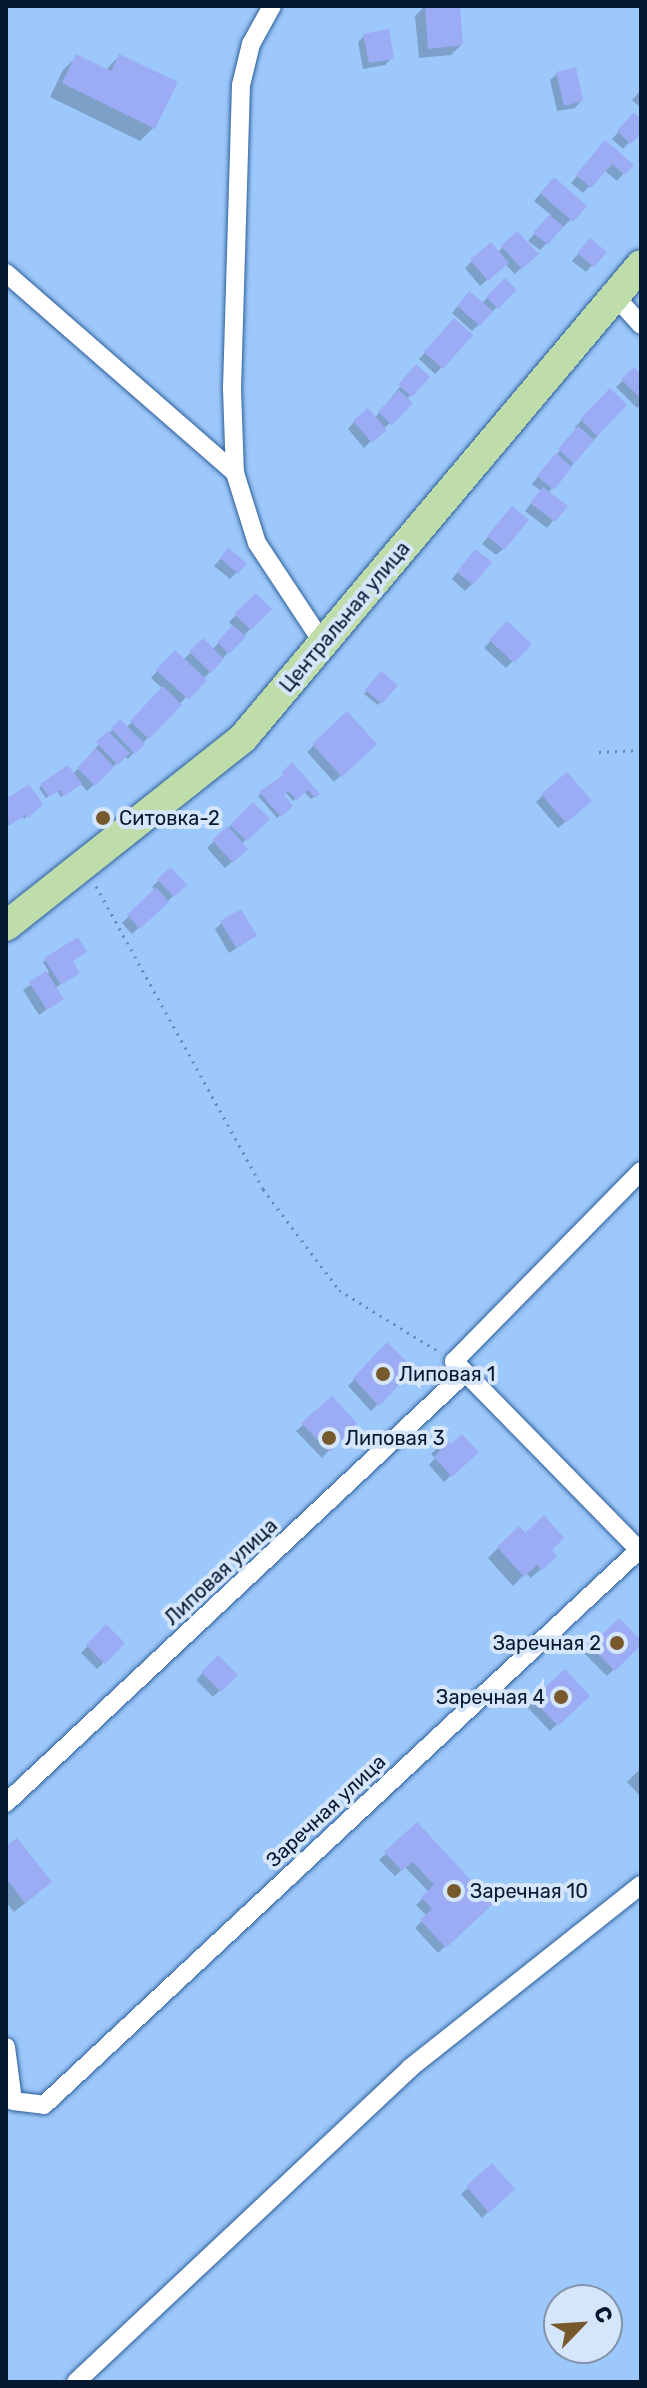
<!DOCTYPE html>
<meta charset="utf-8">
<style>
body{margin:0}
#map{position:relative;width:647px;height:2388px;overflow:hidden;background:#9dc8fb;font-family:Rubik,sans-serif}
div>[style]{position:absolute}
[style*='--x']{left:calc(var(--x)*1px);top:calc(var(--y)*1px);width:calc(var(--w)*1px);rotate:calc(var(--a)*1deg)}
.shadow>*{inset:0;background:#0003}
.building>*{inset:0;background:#9bacf5}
.path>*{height:3px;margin-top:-1.5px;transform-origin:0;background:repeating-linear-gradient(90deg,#678ab3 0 2px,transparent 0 8px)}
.roads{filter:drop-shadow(0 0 2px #2d5f99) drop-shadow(0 0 2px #2d5f99)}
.minor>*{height:18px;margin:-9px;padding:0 9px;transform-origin:9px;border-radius:9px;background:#fff}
.primary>*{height:30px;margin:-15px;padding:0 15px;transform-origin:15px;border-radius:15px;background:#bfddab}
.dots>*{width:22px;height:22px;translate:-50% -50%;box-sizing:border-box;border:4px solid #d6e6fa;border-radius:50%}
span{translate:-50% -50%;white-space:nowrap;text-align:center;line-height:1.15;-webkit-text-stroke:8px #d6e6fa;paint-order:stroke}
.street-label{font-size:20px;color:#051930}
.poi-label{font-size:20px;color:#051930}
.left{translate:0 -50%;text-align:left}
.right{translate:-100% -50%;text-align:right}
.frame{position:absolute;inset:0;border:8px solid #051930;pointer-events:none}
.north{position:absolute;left:543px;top:2284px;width:80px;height:80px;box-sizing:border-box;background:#d6e6fa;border:2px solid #8294a9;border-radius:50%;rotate:65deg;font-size:22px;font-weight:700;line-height:32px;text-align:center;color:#051930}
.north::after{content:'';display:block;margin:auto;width:28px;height:36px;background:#78592e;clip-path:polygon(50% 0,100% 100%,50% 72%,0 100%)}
</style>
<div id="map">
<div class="shadow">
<i style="clip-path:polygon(425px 6px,458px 6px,461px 45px,451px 55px,419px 58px,415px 16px)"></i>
<i style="clip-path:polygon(364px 36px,392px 58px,385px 65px,363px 69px,358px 42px)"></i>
<i style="clip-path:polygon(119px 56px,154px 127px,140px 141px,50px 97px,63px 70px,76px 57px,105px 71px)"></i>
<i style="clip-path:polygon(557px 74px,581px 101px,575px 108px,557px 111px,550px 80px)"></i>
<i style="clip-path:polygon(641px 90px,641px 108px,632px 100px)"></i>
<i style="clip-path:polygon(634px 115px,641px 121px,641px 130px,623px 149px,612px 139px)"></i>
<i style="clip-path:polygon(599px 150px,631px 165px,617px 181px,604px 170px,583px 193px,571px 183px)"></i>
<i style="clip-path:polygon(547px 186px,584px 206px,540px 250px,528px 241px,551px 215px,534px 201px)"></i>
<i style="clip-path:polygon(517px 234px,536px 254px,515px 274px,505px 264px,480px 286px,465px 268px,471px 262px,497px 253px)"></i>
<i style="clip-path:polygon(584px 247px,604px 252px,586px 272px,572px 261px)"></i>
<i style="clip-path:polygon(505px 281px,515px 290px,472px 331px,452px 313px,462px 301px,481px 304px)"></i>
<i style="clip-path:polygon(448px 328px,442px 367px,435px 374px,419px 359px)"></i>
<i style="clip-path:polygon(416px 367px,427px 377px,406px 400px,410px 403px,364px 448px,348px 429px,354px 422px,375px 418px)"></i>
<i style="clip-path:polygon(634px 370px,641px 377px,641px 404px,637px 408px,616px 387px)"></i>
<i style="clip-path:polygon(610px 391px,624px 405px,548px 493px,565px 506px,547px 528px,525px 511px,541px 491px,532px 484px,577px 430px,575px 427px)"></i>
<i style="clip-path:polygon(506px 515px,503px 549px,496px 555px,482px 544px)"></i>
<i style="clip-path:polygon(222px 557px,237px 572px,230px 579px,214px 566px)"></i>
<i style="clip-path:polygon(469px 558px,472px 584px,465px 591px,452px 579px)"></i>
<i style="clip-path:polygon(256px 595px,269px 609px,128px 759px,124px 756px,87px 791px,80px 783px,61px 797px,57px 791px,46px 798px,39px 788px,42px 785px,73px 774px,108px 734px,120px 722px,126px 728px,163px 689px,151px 678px,168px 659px,183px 660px,203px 641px,212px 650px,234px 627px,229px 622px)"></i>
<i style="clip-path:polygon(507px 624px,529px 644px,506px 668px,484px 648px)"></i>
<i style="clip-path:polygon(381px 673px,395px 685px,378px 705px,364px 694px)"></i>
<i style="clip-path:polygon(347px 714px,374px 744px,334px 782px,307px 752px)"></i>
<i style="clip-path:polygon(292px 765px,318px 794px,311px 799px,304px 791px,293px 801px,285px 792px,281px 795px,291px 806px,277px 818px,258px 796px,281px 779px)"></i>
<i style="clip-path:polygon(29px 786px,40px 803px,24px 819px,22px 816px,6px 827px,6px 801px)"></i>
<i style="clip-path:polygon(543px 795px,582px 808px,558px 828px,536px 802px)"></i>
<i style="clip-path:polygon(253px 805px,267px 819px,241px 844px,246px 849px,225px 868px,207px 848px)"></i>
<i style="clip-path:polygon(170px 869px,185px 885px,132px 934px,122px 923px,155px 891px,152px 887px)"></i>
<i style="clip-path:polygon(222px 923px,255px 936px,229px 953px,215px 929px)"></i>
<i style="clip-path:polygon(45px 960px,71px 961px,75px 975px,55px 988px,61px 999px,39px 1015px,23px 990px,49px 972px,43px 962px)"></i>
<i style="clip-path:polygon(387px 1345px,411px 1369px,371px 1411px,348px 1386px)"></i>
<i style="clip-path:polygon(332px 1399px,354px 1423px,322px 1458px,296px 1431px)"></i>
<i style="clip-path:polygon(445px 1441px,451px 1447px,476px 1452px,444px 1482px,429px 1465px,435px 1458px,431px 1454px)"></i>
<i style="clip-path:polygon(498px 1548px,549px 1550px,555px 1556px,531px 1578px,526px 1573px,513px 1586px,488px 1558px)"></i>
<i style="clip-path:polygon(619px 1621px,641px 1643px,607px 1676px,585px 1654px)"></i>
<i style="clip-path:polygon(106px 1627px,123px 1643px,97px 1669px,81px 1653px)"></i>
<i style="clip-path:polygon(218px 1658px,236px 1675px,213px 1697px,196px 1680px)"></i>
<i style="clip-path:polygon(564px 1672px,587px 1696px,550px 1731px,527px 1707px)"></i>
<i style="clip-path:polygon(641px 1768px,641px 1797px,627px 1782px)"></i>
<i style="clip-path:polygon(417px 1825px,490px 1904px,438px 1953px,415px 1928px,427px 1916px,416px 1905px,429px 1892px,405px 1867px,395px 1876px,379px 1860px)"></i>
<i style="clip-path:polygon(6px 1849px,39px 1892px,14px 1912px,6px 1902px)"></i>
<i style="clip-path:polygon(492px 2166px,513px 2189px,482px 2218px,461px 2194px)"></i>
</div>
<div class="building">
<i style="clip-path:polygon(425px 6px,460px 6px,463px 45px,428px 49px)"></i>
<i style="clip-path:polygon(389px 29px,394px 59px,369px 63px,363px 34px)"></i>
<i style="clip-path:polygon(76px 54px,111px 71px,119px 54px,178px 82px,155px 129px,62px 83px)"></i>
<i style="clip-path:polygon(576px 67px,583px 101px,564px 106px,556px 72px)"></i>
<i style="clip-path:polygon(634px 112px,641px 119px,641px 133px,631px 144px,617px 131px)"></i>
<i style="clip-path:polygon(605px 140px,634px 165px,625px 175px,612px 164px,591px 188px,576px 175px)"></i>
<i style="clip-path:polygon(554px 177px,587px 206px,573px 222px,540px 193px)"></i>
<i style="clip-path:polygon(549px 215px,563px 226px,548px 245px,533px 233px)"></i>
<i style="clip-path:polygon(517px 231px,539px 254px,522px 269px,501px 246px)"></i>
<i style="clip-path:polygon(590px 238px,607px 252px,594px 267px,577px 253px)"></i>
<i style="clip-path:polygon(491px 242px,509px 263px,488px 281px,470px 260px)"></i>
<i style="clip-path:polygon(505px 278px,517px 290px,498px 309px,486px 297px)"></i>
<i style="clip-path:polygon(469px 291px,493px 311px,480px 326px,457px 306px)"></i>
<i style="clip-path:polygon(454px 318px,473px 335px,443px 369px,424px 352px)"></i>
<i style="clip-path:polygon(416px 364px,430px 377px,412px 397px,398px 385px)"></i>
<i style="clip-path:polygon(634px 367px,641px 374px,641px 399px,621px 379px)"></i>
<i style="clip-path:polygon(610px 388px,627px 405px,597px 436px,580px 419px)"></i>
<i style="clip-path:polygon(399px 390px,413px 403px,392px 425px,378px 412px)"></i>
<i style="clip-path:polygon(368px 408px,387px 430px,372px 443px,353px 421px)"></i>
<i style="clip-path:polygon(578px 426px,594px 440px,574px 464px,558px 449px)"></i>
<i style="clip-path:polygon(556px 453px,572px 467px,554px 490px,537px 476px)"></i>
<i style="clip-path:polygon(543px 487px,568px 506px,555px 522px,530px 503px)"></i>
<i style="clip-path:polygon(512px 506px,529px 520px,504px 550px,487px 536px)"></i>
<i style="clip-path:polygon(228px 548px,247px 563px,238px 574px,220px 558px)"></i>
<i style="clip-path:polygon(475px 549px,492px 562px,473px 585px,457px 572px)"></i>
<i style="clip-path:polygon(256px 593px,272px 609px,251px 630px,234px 614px)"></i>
<i style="clip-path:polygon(507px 621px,532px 644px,514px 663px,489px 640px)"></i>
<i style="clip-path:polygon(233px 625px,246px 637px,229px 654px,217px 642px)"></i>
<i style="clip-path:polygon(203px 638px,224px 659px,211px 673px,189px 651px)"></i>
<i style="clip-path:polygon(175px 650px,207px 680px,189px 700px,156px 670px)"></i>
<i style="clip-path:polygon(381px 671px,398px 685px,382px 704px,365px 690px)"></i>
<i style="clip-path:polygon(163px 686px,182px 705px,149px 739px,130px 721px)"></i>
<i style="clip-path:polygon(347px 711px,377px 744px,342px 777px,312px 744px)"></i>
<i style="clip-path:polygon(120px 719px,145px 744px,135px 754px,111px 729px)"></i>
<i style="clip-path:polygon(108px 731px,130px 753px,118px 765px,96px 742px)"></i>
<i style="clip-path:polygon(96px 748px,114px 767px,95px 786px,77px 768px)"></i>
<i style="clip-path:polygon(292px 762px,320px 794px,315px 798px,308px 790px,297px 800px,288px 791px,284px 795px,293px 806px,281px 817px,259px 792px,283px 775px,281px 773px)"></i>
<i style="clip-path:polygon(68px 765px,82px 784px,64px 796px,60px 790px,49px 797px,40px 784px)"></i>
<i style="clip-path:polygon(567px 772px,592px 801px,566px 823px,541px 794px)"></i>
<i style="clip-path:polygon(29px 784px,43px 804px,28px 818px,26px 815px,9px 826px,6px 799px)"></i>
<i style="clip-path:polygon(253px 802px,270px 819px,247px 841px,230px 825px)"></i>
<i style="clip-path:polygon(228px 826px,248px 849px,233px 863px,212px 840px)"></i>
<i style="clip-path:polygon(171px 867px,187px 885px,174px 897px,157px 879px)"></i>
<i style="clip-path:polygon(156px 887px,169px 902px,140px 929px,127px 915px)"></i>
<i style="clip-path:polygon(241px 909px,257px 936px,236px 948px,220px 921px)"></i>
<i style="clip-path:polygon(78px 937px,87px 952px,73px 961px,80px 973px,61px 985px,44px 958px)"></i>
<i style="clip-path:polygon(46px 971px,64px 999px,47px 1010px,29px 982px)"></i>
<i style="clip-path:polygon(387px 1342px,414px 1369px,379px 1406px,353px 1378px)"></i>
<i style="clip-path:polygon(332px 1396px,357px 1423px,330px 1452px,301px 1423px)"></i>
<i style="clip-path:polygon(462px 1434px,479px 1452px,452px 1477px,434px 1457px,440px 1451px,436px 1446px,445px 1438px,451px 1444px)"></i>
<i style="clip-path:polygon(544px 1515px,564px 1538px,552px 1550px,557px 1556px,542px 1570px,537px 1565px,524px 1577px,497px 1547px,519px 1526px,525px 1533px)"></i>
<i style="clip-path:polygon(619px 1618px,641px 1640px,641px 1645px,615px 1671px,590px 1646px)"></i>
<i style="clip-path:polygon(106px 1624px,125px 1643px,105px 1664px,86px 1645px)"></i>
<i style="clip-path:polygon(218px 1655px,238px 1675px,221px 1692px,201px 1672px)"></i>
<i style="clip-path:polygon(565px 1669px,590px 1696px,558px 1726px,532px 1699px)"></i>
<i style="clip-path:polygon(417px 1822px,493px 1904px,446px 1948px,420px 1920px,432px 1909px,421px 1897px,434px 1885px,413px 1862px,402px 1871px,384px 1852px)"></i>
<i style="clip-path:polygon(17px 1838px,52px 1882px,25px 1903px,6px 1878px,6px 1846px)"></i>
<i style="clip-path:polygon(492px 2163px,515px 2189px,489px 2213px,466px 2186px)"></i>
</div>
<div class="path">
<i style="--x:599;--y:752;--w:42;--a:-2.7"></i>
<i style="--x:96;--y:886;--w:346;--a:61.1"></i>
<i style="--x:263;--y:1189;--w:126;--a:53"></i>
<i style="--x:339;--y:1290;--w:120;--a:31.7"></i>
</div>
<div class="roads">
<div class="minor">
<i style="--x:272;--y:6;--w:43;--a:118.9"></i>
<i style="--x:251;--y:44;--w:42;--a:103.7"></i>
<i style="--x:241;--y:85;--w:304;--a:91.7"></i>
<i style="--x:232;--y:389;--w:84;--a:88"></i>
<i style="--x:235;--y:473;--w:73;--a:72.6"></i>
<i style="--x:257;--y:543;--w:120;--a:56.6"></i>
<i style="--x:6;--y:273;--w:304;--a:41.1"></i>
<i style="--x:615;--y:296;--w:39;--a:48"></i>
<i style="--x:641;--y:1171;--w:267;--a:134.5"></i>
<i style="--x:454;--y:1361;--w:267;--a:45.6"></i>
<i style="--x:6;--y:1803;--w:629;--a:-43.13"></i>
<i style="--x:6;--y:2047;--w:54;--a:82.6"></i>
<i style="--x:13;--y:2101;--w:31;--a:7"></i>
<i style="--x:44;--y:2105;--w:814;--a:-43.01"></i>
<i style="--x:76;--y:2382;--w:458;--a:-43.2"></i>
<i style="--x:410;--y:2068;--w:295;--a:-38.4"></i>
</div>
<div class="primary">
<i style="--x:6;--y:926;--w:303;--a:-38.4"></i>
<i style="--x:243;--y:738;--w:618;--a:-49.92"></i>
</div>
</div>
<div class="dots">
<i style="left:103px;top:818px;background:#78592e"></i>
<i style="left:383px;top:1374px;background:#78592e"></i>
<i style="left:329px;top:1438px;background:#78592e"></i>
<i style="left:617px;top:1643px;background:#78592e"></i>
<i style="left:561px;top:1697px;background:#78592e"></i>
<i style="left:454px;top:1891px;background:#78592e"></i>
</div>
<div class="street-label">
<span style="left:345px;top:617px;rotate:-50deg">Центральная улица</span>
<span style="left:221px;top:1572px;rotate:-43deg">Липовая улица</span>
<span style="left:326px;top:1811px;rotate:-43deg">Заречная улица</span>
</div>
<div class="poi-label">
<span class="left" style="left:119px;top:818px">Ситовка-2</span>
<span class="left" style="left:399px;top:1374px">Липовая 1</span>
<span class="left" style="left:345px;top:1438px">Липовая 3</span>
<span class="right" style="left:601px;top:1643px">Заречная 2</span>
<span class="right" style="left:545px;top:1697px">Заречная 4</span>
<span class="left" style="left:470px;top:1891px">Заречная 10</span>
</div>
<div class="frame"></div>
<div class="north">С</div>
</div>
